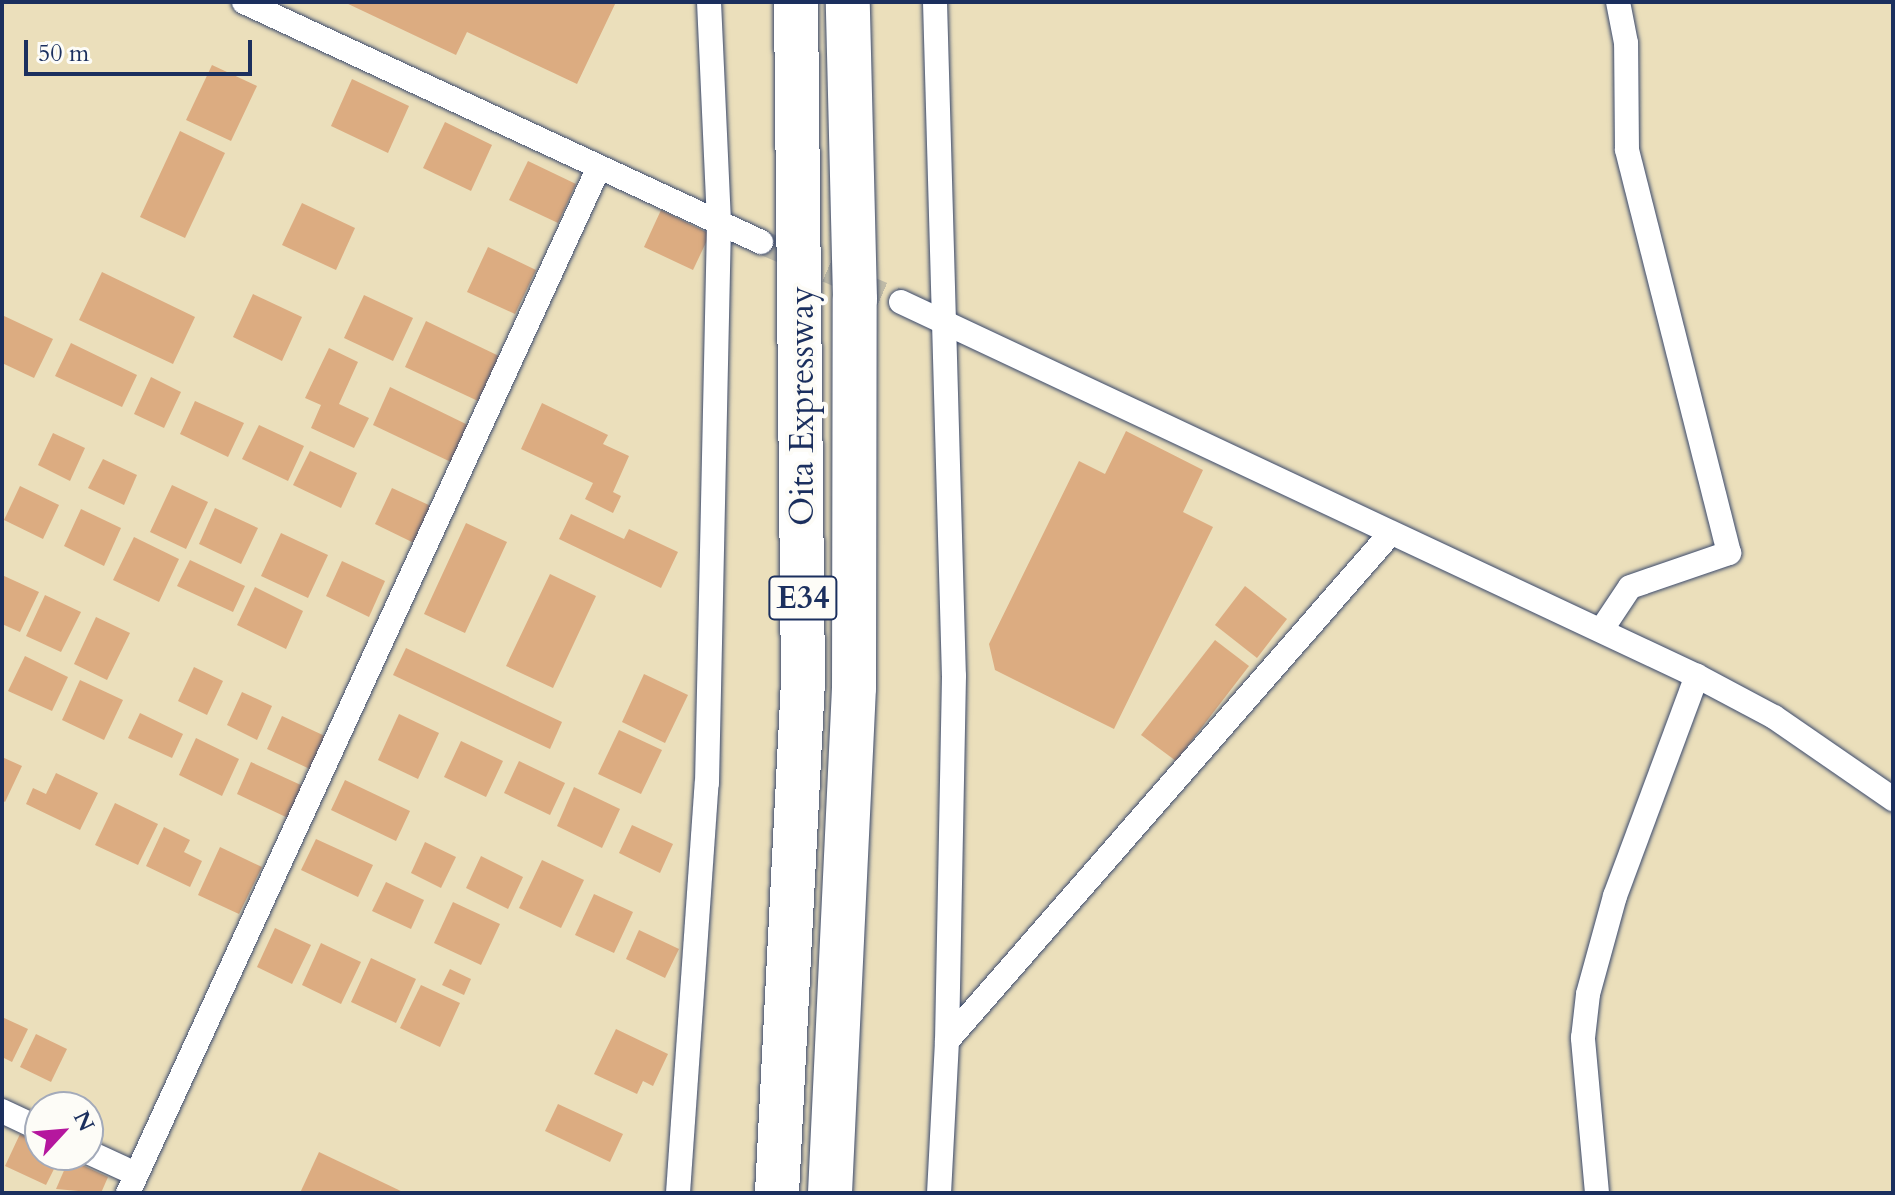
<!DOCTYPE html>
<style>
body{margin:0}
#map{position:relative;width:1895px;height:1195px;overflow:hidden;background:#ebdfbb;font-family:Cardo,serif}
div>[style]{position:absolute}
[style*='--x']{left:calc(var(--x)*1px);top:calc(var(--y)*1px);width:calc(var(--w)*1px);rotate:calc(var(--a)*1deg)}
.building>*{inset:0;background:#dcac81}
.street-tunnel>*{height:24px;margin-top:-12px;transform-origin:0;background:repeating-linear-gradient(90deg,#c1bca8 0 24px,transparent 0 36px)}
.roads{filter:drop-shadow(0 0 2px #3a496c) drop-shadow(0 0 2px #3a496c)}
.street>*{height:24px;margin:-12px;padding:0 12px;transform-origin:12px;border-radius:12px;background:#fff}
.highway>*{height:44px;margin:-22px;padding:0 22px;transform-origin:22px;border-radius:22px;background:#fff}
span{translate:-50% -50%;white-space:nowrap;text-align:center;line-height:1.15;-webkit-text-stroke:8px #fdfcf7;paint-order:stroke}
.shield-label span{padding:2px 6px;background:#fdfcf7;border:2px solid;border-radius:6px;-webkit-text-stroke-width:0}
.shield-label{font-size:32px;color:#1b2f5e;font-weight:700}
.street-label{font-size:34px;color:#1b2f5e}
.frame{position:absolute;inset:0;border:4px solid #1b2f5e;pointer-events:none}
.north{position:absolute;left:24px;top:1091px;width:80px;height:80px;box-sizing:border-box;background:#fdfcf7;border:2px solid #a3aaba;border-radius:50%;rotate:64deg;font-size:22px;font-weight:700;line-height:32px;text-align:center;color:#1b2f5e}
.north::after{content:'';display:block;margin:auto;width:28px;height:36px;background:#b5179e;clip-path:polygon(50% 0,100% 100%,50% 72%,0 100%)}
.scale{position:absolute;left:24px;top:40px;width:228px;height:36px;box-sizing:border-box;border:4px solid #1b2f5e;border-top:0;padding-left:10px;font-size:24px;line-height:28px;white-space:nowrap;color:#1b2f5e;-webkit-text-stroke:6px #fdfcf7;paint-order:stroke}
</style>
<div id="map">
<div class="building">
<i style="clip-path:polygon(344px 2px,616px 2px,577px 84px,467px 32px,456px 55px)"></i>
<i style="clip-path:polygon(212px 65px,257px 86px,231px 141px,186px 120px)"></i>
<i style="clip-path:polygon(352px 79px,409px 106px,388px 153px,331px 126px)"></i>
<i style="clip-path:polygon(445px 122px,492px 145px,471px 191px,423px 168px)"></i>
<i style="clip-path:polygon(180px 131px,225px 153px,185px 238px,140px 217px)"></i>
<i style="clip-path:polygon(528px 161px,576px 184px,558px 223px,509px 200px)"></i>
<i style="clip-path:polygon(302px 203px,355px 228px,336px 270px,282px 245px)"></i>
<i style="clip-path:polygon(661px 210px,710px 234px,693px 270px,644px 247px)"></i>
<i style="clip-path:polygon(488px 247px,536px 270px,515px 314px,467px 292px)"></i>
<i style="clip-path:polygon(102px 272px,195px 317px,173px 364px,79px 320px)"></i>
<i style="clip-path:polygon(253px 294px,302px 317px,282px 361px,233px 337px)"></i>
<i style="clip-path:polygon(364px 295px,413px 318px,393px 361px,344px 338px)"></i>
<i style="clip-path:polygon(2px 315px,53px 339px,34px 378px,2px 363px)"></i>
<i style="clip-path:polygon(426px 321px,499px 356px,478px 401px,405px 367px)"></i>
<i style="clip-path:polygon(71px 343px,137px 375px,122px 407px,55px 376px)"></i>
<i style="clip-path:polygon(329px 348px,358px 362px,339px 404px,369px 418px,354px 448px,311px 428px,321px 405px,305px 398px)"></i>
<i style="clip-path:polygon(151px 377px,181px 392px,164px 428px,134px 414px)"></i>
<i style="clip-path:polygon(390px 387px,470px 426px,453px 463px,373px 425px)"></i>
<i style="clip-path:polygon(195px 401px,244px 423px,228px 457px,180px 434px)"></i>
<i style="clip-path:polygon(542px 403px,608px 435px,603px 444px,629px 456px,613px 492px,621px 496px,613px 513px,585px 499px,593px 483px,521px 449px)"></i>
<i style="clip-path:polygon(259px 425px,304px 446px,288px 481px,242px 459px)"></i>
<i style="clip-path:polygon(1126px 431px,1203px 470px,1183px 512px,1213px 527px,1114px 729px,995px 670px,989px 644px,1079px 461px,1105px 474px)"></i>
<i style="clip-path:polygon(53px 433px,85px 448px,70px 481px,38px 465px)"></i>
<i style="clip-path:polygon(310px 451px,357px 473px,341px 508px,293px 485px)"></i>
<i style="clip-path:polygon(103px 459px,137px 475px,124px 505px,88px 488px)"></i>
<i style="clip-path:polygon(172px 485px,208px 502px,186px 549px,150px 532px)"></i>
<i style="clip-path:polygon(20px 486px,59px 505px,43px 539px,4px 520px)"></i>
<i style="clip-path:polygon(392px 488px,433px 507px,416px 544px,375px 524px)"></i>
<i style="clip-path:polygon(215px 508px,258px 528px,241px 564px,199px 544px)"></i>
<i style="clip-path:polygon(81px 509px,121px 528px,104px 566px,64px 546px)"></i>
<i style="clip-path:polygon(571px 514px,624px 539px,629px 529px,678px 552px,661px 588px,559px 539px)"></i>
<i style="clip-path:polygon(466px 523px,507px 542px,465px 633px,424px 614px)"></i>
<i style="clip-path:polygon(281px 533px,328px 555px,308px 598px,261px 576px)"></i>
<i style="clip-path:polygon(134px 537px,179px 559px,159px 602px,113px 580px)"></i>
<i style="clip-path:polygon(190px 560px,245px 586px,233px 612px,177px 586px)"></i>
<i style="clip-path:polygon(342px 561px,385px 581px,369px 617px,326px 596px)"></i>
<i style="clip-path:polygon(550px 574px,596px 596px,553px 688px,506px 666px)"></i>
<i style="clip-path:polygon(2px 575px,39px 592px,20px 632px,2px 624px)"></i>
<i style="clip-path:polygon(1245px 586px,1287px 619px,1257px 658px,1215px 625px)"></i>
<i style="clip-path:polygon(255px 587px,303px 611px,286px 649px,237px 625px)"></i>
<i style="clip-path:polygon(45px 595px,81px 612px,61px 652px,26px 636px)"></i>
<i style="clip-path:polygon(96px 617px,130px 633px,107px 680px,74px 664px)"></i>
<i style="clip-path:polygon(1215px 640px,1249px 666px,1176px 761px,1141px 735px)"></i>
<i style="clip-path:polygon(406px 648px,562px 722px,550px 749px,393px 675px)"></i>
<i style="clip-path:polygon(25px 656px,68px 677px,52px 711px,8px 691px)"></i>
<i style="clip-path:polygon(194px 667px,223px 681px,207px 715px,178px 701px)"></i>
<i style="clip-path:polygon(644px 674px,688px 695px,665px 743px,622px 722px)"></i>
<i style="clip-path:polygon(80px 680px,123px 700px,104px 740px,62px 720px)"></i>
<i style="clip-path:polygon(242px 692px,272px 706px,257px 740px,227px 725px)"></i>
<i style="clip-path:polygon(140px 713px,183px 734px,172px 758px,128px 738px)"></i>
<i style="clip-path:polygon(399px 714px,439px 733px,418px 779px,378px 760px)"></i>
<i style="clip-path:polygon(282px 716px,327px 737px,312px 770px,267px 749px)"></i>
<i style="clip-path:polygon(619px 730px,662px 750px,641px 794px,598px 774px)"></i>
<i style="clip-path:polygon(196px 738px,239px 759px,222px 796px,179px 775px)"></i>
<i style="clip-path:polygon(461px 741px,503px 761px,486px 797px,444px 777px)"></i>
<i style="clip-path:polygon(2px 757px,22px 766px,5px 802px,2px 800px)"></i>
<i style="clip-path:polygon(519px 761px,565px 783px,550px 815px,504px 793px)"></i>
<i style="clip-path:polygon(251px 762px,303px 786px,288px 818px,237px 794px)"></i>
<i style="clip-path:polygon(56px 773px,98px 793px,80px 830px,26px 804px,33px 788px,46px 794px)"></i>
<i style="clip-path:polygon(345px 780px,410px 811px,396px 841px,331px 810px)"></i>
<i style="clip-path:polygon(574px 787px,620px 809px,602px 848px,557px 826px)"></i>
<i style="clip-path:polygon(115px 803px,158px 824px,138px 865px,95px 845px)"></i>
<i style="clip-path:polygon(632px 825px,673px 844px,660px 873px,619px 853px)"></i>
<i style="clip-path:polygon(164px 827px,190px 840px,184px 852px,202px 861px,190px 887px,146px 866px)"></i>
<i style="clip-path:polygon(316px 839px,373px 865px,358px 897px,301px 870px)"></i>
<i style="clip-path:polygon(425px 842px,456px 857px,441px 888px,411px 873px)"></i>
<i style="clip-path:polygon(220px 847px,262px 867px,239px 914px,198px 895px)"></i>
<i style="clip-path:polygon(481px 856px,523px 877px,508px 909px,466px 888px)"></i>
<i style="clip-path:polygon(542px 860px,584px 880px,561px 928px,519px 908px)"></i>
<i style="clip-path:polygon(386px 882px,424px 900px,411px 929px,372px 911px)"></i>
<i style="clip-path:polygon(594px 894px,633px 912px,614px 953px,575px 935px)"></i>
<i style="clip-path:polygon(453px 902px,500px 924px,481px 965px,434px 943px)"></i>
<i style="clip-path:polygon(275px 928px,311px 945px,292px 984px,257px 967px)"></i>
<i style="clip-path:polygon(639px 930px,679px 949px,665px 978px,626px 959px)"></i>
<i style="clip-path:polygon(321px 943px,361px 962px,341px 1004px,302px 985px)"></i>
<i style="clip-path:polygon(371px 958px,416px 979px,396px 1023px,351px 1002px)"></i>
<i style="clip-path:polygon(450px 969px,471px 979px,464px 995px,442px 985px)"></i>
<i style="clip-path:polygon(421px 985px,460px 1003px,440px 1047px,400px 1028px)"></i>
<i style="clip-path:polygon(2px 1017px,28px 1029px,12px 1062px,2px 1057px)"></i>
<i style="clip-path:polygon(616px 1029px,668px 1054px,653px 1086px,643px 1081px,637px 1094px,594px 1074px)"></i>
<i style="clip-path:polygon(36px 1034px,67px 1049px,51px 1082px,20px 1067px)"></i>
<i style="clip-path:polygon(558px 1104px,623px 1134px,610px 1162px,545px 1131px)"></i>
<i style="clip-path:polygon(20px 1134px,40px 1144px,40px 1155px,61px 1155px,46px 1185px,5px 1166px)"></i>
<i style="clip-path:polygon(319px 1152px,405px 1193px,300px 1193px)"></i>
<i style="clip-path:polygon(69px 1159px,108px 1177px,101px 1193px,56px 1189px)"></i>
</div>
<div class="street-tunnel">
<i style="--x:761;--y:242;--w:152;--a:23.2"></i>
</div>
<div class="roads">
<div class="street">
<i style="--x:244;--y:2;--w:570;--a:24.9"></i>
<i style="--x:935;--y:2;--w:674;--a:88.39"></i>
<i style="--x:954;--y:676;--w:365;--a:91.1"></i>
<i style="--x:947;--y:1041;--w:152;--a:93"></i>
<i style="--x:901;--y:302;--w:879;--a:25.17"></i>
<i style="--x:1697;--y:676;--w:87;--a:28"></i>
<i style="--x:1774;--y:717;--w:145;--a:34.6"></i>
<i style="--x:1602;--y:629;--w:50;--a:-56.3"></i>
<i style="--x:1630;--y:587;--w:105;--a:-19"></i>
<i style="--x:1729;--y:553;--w:416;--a:-104.2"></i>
<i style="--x:1627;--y:150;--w:107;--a:-90.5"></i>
<i style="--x:1626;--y:43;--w:42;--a:-101"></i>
<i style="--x:947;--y:1041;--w:673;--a:-48.85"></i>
<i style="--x:2;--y:1111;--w:42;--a:25.3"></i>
<i style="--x:88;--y:1152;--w:53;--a:24.6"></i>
<i style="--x:128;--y:1193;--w:1129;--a:-65.34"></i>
<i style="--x:678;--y:1193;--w:411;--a:-86"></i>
<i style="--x:707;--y:783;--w:561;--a:-88.77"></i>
<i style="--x:719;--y:222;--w:220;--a:-92.6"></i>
<i style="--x:1597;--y:1193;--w:156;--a:-95.2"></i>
<i style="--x:1583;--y:1038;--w:44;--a:-83.5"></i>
<i style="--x:1588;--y:994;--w:102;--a:-74.6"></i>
<i style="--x:1615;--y:896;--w:235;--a:-69.6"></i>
</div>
<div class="highway">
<i style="--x:777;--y:1193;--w:512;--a:-87.09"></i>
<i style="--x:803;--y:682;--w:680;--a:-90.59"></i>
<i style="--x:830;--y:1193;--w:506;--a:-87.28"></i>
<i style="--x:854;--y:688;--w:389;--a:-89.9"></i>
<i style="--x:855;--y:299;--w:297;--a:-91.4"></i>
</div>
</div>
<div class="shield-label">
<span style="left:803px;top:598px">E34</span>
</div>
<div class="street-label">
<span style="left:803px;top:406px;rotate:-90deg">Oita Expressway</span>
</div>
<div class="frame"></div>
<div class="north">N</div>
<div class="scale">50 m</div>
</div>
